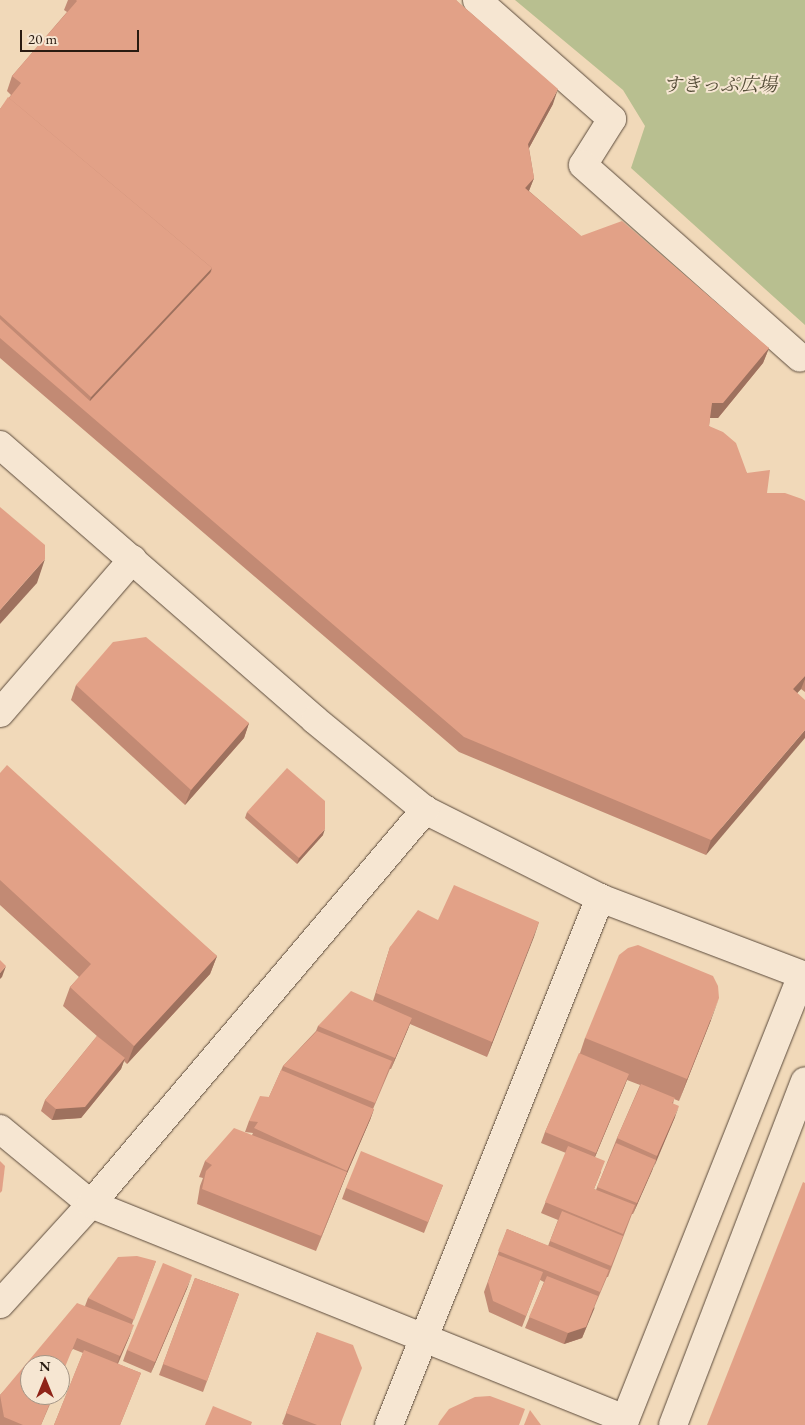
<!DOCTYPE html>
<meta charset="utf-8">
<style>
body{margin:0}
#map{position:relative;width:805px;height:1425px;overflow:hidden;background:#f1d9b9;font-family:"EB Garamond","Noto Serif JP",serif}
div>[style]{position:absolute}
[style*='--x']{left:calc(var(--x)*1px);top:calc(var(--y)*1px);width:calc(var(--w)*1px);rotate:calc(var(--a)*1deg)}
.green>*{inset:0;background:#b8bf90}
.roads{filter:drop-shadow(0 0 1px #5b4a3b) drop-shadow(0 0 1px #5b4a3b)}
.street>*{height:28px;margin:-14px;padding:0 14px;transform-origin:14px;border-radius:14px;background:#f6e6d2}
.secondary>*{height:28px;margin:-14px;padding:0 14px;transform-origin:14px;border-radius:14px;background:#f6e6d2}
.wall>*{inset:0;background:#c28a74}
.shaded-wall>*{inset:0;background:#9e715e}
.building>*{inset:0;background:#e2a187}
span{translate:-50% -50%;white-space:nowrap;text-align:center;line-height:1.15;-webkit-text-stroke:4px #f6e6d2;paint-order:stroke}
.park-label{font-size:19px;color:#544c37;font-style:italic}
.north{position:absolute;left:20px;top:1355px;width:50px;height:50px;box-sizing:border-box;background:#f6e6d2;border:1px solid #a49585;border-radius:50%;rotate:0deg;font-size:14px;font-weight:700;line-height:20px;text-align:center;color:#291b11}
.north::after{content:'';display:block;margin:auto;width:18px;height:22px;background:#8f2418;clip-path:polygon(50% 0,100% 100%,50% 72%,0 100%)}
.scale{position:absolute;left:20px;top:30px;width:119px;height:22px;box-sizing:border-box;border:2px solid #291b11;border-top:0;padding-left:6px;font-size:15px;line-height:18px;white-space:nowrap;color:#291b11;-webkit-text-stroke:4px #f6e6d2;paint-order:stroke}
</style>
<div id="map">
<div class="green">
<i style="clip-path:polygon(515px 0,805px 0,805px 325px,631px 168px,645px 126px,623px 90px)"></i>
</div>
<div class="roads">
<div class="street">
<i style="--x:477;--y:0;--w:180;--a:41.4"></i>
<i style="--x:612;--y:119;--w:54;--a:122.2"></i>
<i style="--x:583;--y:165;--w:290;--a:41.6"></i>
<i style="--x:0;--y:713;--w:203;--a:-49.2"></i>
<i style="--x:0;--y:1129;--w:118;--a:39.5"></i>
<i style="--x:91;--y:1204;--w:576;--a:21.93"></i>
<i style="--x:389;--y:1425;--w:568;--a:-68.18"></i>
<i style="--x:673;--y:1425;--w:368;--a:-69"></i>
</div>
<div class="secondary">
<i style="--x:0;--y:445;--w:418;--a:41.1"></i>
<i style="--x:315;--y:720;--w:142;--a:39.3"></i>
<i style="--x:425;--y:810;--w:196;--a:26.7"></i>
<i style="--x:600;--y:898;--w:219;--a:20.8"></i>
<i style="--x:0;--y:1304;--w:135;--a:-47.7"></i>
<i style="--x:91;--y:1204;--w:517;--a:-49.71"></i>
<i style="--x:623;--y:1425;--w:484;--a:-68.3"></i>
</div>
</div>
<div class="wall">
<i style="clip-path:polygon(68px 0,456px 0,553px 104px,529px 148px,534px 178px,529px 191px,581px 236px,769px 348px,763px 363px,718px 418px,710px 418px,709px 426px,747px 473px,767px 493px,805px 501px,805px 692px,801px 689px,797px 693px,706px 855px,459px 752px,0 358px,0 109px,11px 95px,7px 91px,12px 76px,67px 12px,64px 10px)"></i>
<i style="clip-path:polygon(76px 685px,249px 723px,244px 738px,185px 805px,71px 700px)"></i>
<i style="clip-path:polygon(0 773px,217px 956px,210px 974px,127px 1064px,124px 1061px,121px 1069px,81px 1118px,52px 1120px,41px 1111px,45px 1100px,97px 1036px,63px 1006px,70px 987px,79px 977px,0 905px)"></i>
<i style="clip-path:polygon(247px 812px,323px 835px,297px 864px,245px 818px)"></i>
<i style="clip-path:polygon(438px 920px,539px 922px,487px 1057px,410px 1024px,391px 1069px,390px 1069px,373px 1109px,374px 1109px,370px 1120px,345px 1178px,316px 1251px,197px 1204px,200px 1186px,203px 1178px,199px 1177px,205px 1161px,252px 1135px,253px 1133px,245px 1132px,249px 1121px,269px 1097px,283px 1066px,316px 1031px,318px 1026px,373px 1001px,390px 947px)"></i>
<i style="clip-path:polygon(evenodd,711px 1020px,679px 1101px,674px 1099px,673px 1104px,675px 1117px,633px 1214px,632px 1214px,608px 1277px,607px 1277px,596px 1303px,582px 1338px,564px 1344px,525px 1328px,544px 1282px,540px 1280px,522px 1327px,489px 1312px,484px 1292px,507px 1229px,548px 1246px,558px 1220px,541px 1213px,566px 1153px,541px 1143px,545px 1132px,580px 1053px,585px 1038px,711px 1020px,627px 1080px,640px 1085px,617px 1138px,596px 1190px,594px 1189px,601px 1172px,595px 1157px,627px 1080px)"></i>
<i style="clip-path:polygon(443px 1185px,424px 1233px,342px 1199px,346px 1188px)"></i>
<i style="clip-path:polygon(156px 1261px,132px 1324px,130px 1335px,118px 1364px,141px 1373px,120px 1425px,54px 1425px,83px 1353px,73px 1349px,30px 1395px,54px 1395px,41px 1425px,0 1425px,0 1395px,85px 1306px,88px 1298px)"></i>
<i style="clip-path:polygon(195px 1278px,239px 1294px,203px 1392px,159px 1375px)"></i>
<i style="clip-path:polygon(188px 1286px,151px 1373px,123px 1361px,127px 1350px)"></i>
<i style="clip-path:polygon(317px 1332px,341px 1425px,284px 1425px,282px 1424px)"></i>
</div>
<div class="shaded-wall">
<i style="clip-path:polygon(558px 89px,553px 104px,523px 159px,528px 144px)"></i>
<i style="clip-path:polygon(534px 178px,528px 193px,525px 188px)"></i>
<i style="clip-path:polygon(212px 268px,205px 287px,86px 412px,91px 397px)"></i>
<i style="clip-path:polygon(769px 348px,763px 363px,718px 418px,707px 418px,712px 403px)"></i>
<i style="clip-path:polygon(45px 559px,37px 583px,0 624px,0 610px)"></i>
<i style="clip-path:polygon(805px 676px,805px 679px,801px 689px,787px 704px,793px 689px)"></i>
<i style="clip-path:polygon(249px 723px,244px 738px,185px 805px,191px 790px)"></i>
<i style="clip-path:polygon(805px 730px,805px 738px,706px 855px,711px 840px)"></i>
<i style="clip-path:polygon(325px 829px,323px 835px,297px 864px,299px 858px)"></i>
<i style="clip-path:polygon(539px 922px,534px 937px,487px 1057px,492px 1042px)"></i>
<i style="clip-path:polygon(217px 956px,210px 974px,127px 1064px,134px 1046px)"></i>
<i style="clip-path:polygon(6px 966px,2px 977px,0 979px,0 973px)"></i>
<i style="clip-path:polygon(719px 998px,711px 1020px,679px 1101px,687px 1079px)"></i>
<i style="clip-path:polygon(412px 1018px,408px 1029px,391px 1069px,395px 1058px)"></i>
<i style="clip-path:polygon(125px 1058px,121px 1069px,81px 1118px,52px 1120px,56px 1109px)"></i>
<i style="clip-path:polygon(629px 1074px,625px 1085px,592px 1164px,596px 1153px)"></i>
<i style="clip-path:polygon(679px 1106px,675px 1117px,654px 1167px,657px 1156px)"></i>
<i style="clip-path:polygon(374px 1109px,370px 1120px,345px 1178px,316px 1251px,347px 1171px)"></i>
<i style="clip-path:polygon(656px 1160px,652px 1171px,633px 1214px,637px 1203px)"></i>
<i style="clip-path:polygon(192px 1275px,188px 1286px,151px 1373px,155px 1362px)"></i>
<i style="clip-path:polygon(595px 1307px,582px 1338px,564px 1344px,568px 1333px)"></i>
<i style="clip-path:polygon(134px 1325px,130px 1335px,116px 1367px,120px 1356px)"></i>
</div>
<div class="building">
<i style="clip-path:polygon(76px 0,456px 0,558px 89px,528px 144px,534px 178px,525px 188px,581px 236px,622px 221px,769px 348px,723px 403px,712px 403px,709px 426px,723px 432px,736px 443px,747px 473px,770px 470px,767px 493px,785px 493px,802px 499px,805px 501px,805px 676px,793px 689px,805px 700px,805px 730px,711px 840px,464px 737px,0 338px,0 319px,90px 401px,211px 272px,212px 268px,9px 98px,21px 83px,12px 76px,77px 1px)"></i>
<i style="clip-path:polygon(8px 97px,212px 268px,91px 397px,0 315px,0 109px)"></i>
<i style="clip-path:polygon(0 507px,45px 545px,45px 559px,0 610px)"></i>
<i style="clip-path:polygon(146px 637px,249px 723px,191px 790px,76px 685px,113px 642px)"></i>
<i style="clip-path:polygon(7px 765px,217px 956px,134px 1046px,70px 987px,91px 964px,0 880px,0 773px)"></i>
<i style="clip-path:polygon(287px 768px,325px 801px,325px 829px,299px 858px,247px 812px)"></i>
<i style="clip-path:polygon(454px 885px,539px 922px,492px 1042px,376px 993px,390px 947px,418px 910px,438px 920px)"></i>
<i style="clip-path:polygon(638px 945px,713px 976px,718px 986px,719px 998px,687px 1079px,585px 1038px,619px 955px,628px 948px)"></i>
<i style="clip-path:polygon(0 960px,6px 966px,0 973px)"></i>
<i style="clip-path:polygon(351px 991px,412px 1018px,395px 1058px,318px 1026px)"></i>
<i style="clip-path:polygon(317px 1031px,392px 1061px,375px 1103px,283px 1066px)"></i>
<i style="clip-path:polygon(97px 1036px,125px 1058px,85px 1107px,56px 1109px,45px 1100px)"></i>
<i style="clip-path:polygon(579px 1053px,629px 1074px,596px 1153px,545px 1132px)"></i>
<i style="clip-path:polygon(281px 1070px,374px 1109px,347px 1171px,254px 1128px,258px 1122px,249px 1121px,260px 1096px,269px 1097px)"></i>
<i style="clip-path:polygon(641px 1084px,675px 1098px,672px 1103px,679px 1106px,657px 1156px,617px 1138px)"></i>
<i style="clip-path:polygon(234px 1128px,347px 1172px,321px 1236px,202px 1189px,206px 1171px,212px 1165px,205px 1161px)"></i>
<i style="clip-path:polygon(616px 1143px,656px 1160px,637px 1203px,597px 1187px)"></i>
<i style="clip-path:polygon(568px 1146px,605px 1161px,594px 1189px,635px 1205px,623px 1234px,545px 1202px)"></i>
<i style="clip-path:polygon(361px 1151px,443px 1185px,428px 1222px,346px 1188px)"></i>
<i style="clip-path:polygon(0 1161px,5px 1166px,2px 1191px,0 1193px)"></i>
<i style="clip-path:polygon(803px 1182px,805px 1183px,805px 1425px,707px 1425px)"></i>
<i style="clip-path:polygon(562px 1211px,623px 1236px,611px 1266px,550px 1241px)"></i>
<i style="clip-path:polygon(507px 1229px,609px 1270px,600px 1292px,498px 1251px)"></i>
<i style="clip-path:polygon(498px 1255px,543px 1272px,526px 1316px,493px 1301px,488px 1282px)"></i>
<i style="clip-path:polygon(137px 1256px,156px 1261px,134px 1320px,88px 1298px,118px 1257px)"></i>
<i style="clip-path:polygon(163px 1263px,192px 1275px,155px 1362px,127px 1350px)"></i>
<i style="clip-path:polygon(547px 1276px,598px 1296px,586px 1327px,568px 1333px,529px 1317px)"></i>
<i style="clip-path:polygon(195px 1278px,239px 1294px,207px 1381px,163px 1364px)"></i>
<i style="clip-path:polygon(77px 1303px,134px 1325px,120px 1356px,77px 1338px,60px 1379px,60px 1365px,30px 1365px,30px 1395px,53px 1395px,41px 1425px,23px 1425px,4px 1417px,0 1395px)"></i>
<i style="clip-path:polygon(317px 1332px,353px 1345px,362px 1368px,340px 1425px,317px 1425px,286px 1413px)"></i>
<i style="clip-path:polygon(84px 1350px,141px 1373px,120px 1425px,54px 1425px)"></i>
<i style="clip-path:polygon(490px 1396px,525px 1409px,519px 1425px,438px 1425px,440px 1421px,449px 1409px,475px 1397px)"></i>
<i style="clip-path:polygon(213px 1406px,252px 1422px,251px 1425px,205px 1425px)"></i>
<i style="clip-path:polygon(530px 1410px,541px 1425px,524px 1425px)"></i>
</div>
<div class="park-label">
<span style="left:720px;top:85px">すきっぷ広場</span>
</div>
<div class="north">N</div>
<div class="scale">20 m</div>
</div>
